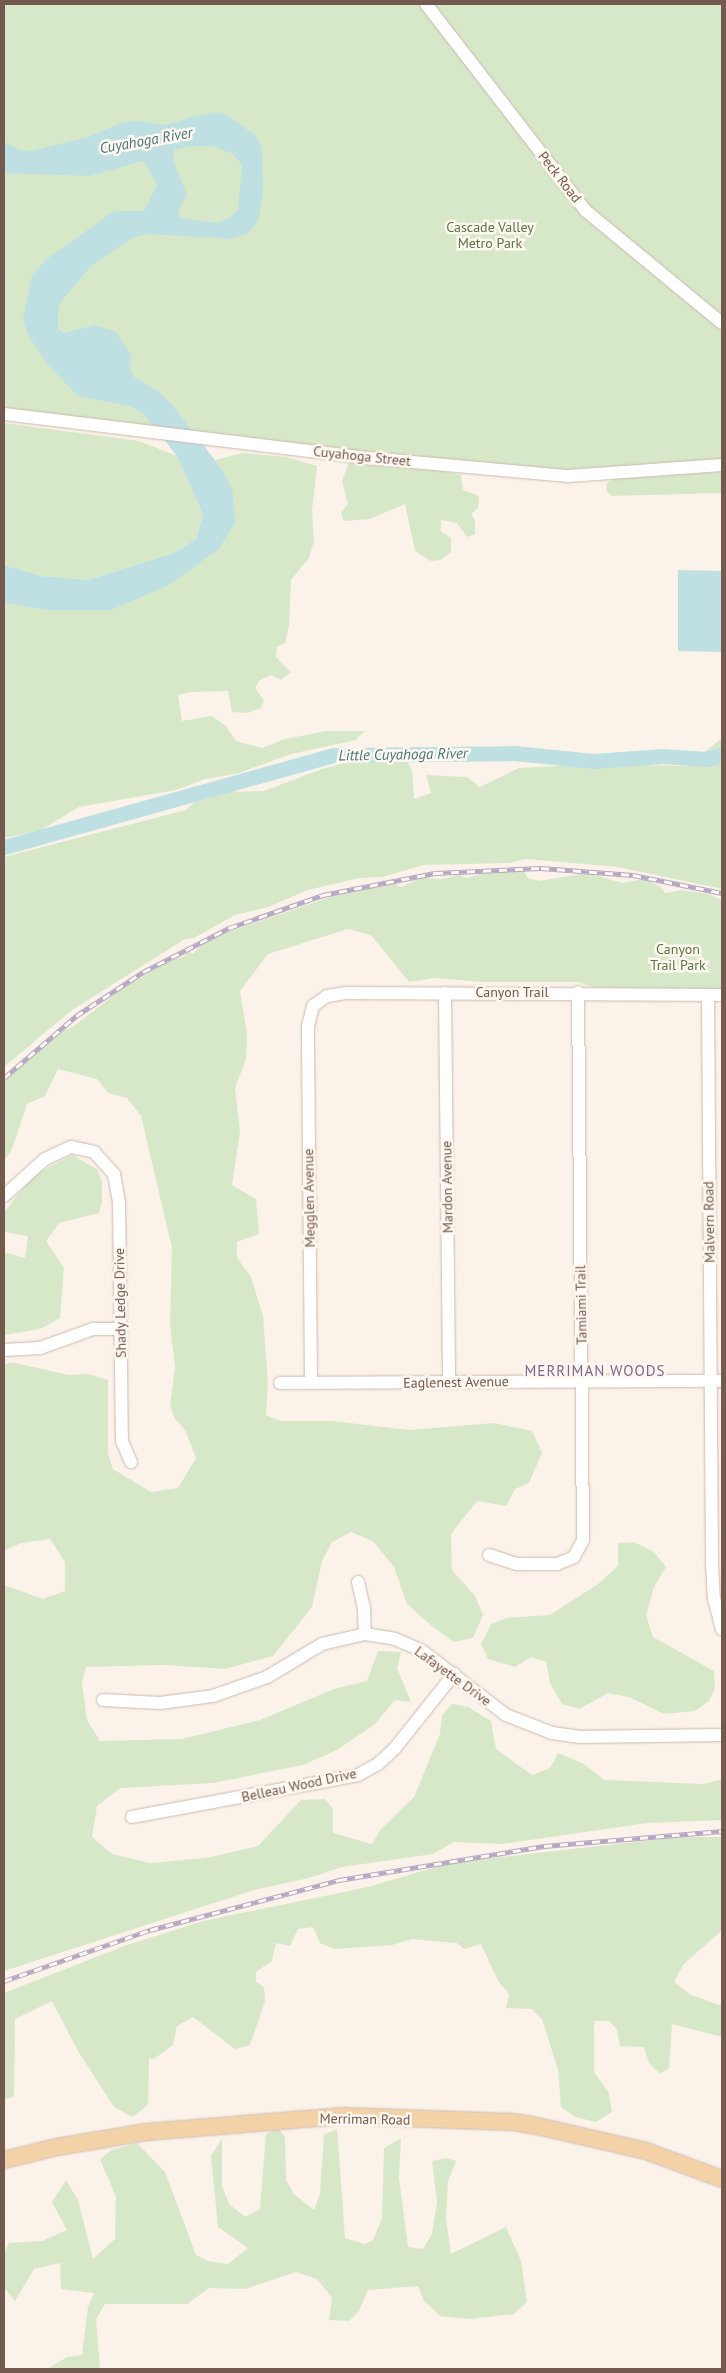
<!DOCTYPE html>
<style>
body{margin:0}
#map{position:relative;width:726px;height:2373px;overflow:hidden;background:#fbf2e9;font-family:"PT Sans",sans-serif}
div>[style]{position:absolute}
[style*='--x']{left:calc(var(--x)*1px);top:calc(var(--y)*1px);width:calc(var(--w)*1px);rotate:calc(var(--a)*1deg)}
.green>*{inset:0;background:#d7e8c8}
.water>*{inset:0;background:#bee0e3}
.river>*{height:15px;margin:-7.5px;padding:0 7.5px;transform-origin:7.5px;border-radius:7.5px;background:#bee0e3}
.roads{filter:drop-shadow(0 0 1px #ccbaaf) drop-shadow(0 0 1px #ccbaaf)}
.minor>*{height:12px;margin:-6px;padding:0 6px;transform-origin:6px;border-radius:6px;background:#fff}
.major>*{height:16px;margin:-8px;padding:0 8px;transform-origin:8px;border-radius:8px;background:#f4d2a7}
.rail>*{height:4.5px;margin-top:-2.25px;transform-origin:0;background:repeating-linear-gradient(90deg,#fef7ef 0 8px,#b5a7c4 0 16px);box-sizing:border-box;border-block:1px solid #b5a7c4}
span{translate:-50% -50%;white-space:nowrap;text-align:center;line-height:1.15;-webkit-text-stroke:5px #fef7ef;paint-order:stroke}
.street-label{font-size:14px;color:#73594e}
.park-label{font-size:14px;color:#597847}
.water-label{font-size:15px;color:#47787e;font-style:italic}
.neighbourhood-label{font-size:15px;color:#7e668f;letter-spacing:1px}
.frame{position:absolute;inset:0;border:5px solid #73594e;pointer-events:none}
</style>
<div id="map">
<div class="green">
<i style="clip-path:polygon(4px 4px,722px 4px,722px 493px,611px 496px,606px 490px,607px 483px,620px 476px,595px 477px,4px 414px)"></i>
<i style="clip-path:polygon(4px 423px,139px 441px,177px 456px,203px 515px,196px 539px,174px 553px,88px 580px,41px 576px,4px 565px)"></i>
<i style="clip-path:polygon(242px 453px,286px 457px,317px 466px,312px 510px,314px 541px,309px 558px,291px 580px,289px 625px,285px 643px,277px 647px,276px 657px,291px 672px,281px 680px,271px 675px,260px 680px,255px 688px,264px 701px,261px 708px,247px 713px,232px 712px,228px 691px,191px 692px,178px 695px,182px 721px,212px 716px,225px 725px,236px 741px,262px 748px,285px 739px,326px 731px,364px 731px,356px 740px,291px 754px,236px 774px,205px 779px,176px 790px,79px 807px,41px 830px,4px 838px,4px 603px,48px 610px,218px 550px,224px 472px,215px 460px)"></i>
<i style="clip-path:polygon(349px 463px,437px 470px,461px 475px,463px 490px,479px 496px,478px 508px,471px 514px,475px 520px,475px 534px,467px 537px,457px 523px,441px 520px,441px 531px,451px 538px,451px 552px,441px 560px,431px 561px,415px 551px,405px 504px,369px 519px,344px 521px,341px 513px,348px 504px,342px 481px)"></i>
<i style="clip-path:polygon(722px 738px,722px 889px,618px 867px,526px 859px,509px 863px,423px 865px,383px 877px,359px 878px,308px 890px,268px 907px,235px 915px,194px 938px,185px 939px,72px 1010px,4px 1067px,4px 857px,186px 810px,196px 801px,214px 792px,264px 791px,322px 769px,352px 761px,382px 757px,406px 759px,412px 770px,414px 799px,431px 793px,426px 775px,467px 777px,480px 787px,519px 768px,594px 764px,687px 766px)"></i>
<i style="clip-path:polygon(522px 869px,528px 878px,539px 881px,588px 873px,622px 883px,645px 879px,661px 887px,665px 893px,682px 890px,708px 894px,722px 900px,722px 990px,592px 987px,578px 982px,481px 982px,435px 978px,409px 982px,371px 935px,348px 929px,268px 954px,240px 991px,247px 1034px,246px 1059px,235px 1088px,240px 1132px,232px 1185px,256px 1199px,259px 1234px,237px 1242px,237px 1258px,251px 1277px,263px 1316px,268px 1384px,266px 1415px,281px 1421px,332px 1421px,409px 1430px,494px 1423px,532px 1431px,542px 1453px,529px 1483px,515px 1489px,506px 1506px,477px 1501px,451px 1534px,452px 1570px,475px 1596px,483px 1615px,473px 1638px,453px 1642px,427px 1622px,407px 1604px,394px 1567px,374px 1542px,351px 1532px,332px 1542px,322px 1561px,312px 1607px,273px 1656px,225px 1669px,163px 1665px,86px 1667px,82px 1682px,87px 1720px,100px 1741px,182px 1739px,260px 1720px,334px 1689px,367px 1681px,378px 1651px,401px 1652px,397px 1668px,411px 1702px,395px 1700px,375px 1724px,337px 1750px,303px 1765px,213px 1783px,120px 1788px,97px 1806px,92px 1837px,112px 1854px,150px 1863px,206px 1858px,258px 1846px,301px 1800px,325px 1799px,333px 1809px,333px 1833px,372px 1844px,381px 1829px,414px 1797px,440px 1734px,442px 1715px,452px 1704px,468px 1707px,491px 1721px,496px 1749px,532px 1775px,550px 1768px,558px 1753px,584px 1764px,604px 1780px,704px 1784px,722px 1779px,722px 1820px,647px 1823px,502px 1844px,454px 1842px,433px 1854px,342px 1867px,309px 1878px,254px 1890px,4px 1971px,4px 1585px,43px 1599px,65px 1591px,65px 1562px,50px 1539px,21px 1543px,4px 1551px,4px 1365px,10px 1362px,69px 1375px,88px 1374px,108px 1380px,108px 1454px,113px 1469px,151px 1492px,178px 1488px,196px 1458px,185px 1430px,175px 1419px,170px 1406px,175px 1368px,170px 1324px,172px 1248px,141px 1116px,127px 1098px,108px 1093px,97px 1079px,58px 1069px,45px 1096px,27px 1104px,12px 1149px,4px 1161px,4px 1081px,53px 1036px,74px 1026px,122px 989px,169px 961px,185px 956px,187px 951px,193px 954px,204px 942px,228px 932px,354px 889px,382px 887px,393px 883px,401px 887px,421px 878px,442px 879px,459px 875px,467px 878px,494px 870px)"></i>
<i style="clip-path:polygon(72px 1155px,97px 1169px,102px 1181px,102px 1202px,99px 1213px,59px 1223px,46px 1241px,64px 1268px,60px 1318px,40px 1329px,4px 1335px,4px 1252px,25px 1258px,28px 1236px,4px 1232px,4px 1212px,34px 1175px)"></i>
<i style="clip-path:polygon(634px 1542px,654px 1552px,666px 1567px,654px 1587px,646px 1615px,653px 1637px,714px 1671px,715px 1688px,709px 1701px,695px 1711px,664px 1714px,629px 1697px,608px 1693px,579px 1709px,562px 1704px,550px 1683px,546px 1662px,531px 1657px,515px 1667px,488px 1659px,481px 1644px,491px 1624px,506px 1618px,550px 1615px,598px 1584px,618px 1566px,618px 1543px)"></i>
<i style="clip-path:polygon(679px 1837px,722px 1837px,722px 1930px,683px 1965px,674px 1982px,691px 1995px,722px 2006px,722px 2037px,672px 2024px,669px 2068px,660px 2074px,649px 2063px,644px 2047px,620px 2046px,617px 2030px,609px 2021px,594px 2021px,594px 2072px,609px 2093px,612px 2112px,596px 2122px,575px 2117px,561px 2107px,558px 2070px,542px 2019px,532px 2009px,506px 2008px,509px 1994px,498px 1981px,481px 1944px,464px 1949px,457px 1943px,412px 1939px,392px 1945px,335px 1949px,320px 1943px,313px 1927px,298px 1929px,290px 1946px,276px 1943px,272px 1961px,256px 1972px,256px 1982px,264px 1987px,265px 2001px,250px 2045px,235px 2049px,193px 2017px,177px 2026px,173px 2045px,154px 2059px,149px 2058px,148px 2105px,132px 2117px,114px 2107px,78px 2051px,52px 2001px,15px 2019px,14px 2097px,4px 2099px,4px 1993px,127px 1945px,203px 1921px,368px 1887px,449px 1863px)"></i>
<i style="clip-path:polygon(278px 2128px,285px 2137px,286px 2180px,294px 2194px,314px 2210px,320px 2194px,324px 2135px,337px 2129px,345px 2238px,364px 2244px,373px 2240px,382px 2218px,384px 2148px,401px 2138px,399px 2178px,408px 2247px,423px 2249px,432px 2234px,437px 2202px,432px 2161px,446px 2158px,456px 2161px,448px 2181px,446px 2218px,451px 2254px,506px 2227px,521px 2261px,527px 2302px,514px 2314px,470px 2319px,440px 2316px,424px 2301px,418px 2286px,368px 2290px,359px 2311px,349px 2321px,329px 2320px,332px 2298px,317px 2279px,296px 2272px,245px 2289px,209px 2288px,187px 2304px,105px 2304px,96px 2319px,100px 2369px,47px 2369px,67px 2357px,82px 2355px,88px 2307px,94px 2293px,61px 2289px,60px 2263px,34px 2269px,15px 2301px,4px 2288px,4px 2253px,9px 2243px,42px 2241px,67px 2230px,52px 2202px,66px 2180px,78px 2200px,93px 2259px,115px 2239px,116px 2197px,100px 2159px,112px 2150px,137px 2143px,165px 2172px,196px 2255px,208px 2261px,228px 2264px,248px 2248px,218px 2227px,211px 2156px,222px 2138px,222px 2186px,229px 2204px,245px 2217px,260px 2209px,266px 2134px)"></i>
</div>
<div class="water">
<i style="clip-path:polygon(evenodd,222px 112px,255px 135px,262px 147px,263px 194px,258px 221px,248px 233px,232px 239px,149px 234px,132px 238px,90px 267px,60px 303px,58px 312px,58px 329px,64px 333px,95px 325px,116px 332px,131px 354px,130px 369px,134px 377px,157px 390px,174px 407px,224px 472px,233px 492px,235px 523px,218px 550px,167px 586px,111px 610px,48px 610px,4px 603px,4px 565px,41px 576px,88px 580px,174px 553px,196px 539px,203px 515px,177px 456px,143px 413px,130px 406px,78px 396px,48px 365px,28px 335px,23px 319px,32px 275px,47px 259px,114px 211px,144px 211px,157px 185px,149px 170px,143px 161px,90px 176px,4px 173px,4px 142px,20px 150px,31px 151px,88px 137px,123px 122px,139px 121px,165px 125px,195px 116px,222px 112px,191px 146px,213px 146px,233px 154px,242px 165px,238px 210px,228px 219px,216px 223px,179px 218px,179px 209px,187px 195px,173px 159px,174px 150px,191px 146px)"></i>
<i style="clip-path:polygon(678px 570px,722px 571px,722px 652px,678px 651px)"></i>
</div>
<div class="river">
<i style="--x:4;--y:847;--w:343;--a:-15.6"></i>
<i style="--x:334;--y:755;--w:180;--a:-0.6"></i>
<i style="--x:514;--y:753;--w:80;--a:5.7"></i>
<i style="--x:594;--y:761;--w:69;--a:-4.1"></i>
<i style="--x:663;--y:756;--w:44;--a:3.9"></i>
<i style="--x:707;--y:759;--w:16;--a:-18"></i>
</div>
<div class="roads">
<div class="minor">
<i style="--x:426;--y:4;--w:262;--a:52.3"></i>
<i style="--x:586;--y:211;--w:176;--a:39.5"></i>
<i style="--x:4;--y:414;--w:368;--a:6.9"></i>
<i style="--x:369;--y:458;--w:200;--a:5.2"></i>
<i style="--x:568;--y:476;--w:154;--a:-4.1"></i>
<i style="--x:445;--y:993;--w:388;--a:89.4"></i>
<i style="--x:708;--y:995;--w:569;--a:89.6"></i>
<i style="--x:712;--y:1564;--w:34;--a:87"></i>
<i style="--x:714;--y:1598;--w:32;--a:76"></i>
<i style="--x:4;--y:1196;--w:55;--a:-42.1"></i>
<i style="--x:45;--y:1159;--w:29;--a:-25"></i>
<i style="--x:71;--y:1147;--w:24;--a:12"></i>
<i style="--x:94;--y:1152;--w:30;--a:48"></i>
<i style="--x:114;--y:1174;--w:28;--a:80"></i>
<i style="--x:119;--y:1202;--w:239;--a:89.3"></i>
<i style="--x:122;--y:1441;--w:23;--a:67"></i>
<i style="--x:4;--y:1350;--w:36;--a:-3"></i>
<i style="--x:40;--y:1348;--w:56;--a:-19.7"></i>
<i style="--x:93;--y:1329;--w:28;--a:0"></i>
<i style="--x:280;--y:1383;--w:442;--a:-0.3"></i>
<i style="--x:311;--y:1383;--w:357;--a:-90.5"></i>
<i style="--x:308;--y:1026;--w:21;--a:-76"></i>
<i style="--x:313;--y:1006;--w:17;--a:-36"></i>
<i style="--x:327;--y:996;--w:20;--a:-9"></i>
<i style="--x:347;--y:993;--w:375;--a:0.3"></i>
<i style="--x:489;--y:1555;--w:29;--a:18"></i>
<i style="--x:517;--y:1564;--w:40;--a:0"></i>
<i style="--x:557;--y:1564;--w:18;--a:-22"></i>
<i style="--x:574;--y:1557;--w:19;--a:-62"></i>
<i style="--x:583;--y:1540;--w:548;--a:-90.52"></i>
<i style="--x:358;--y:1582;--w:28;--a:77"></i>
<i style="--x:364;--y:1609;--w:25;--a:88"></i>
<i style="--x:103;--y:1700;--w:57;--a:3"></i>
<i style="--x:160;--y:1703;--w:53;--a:-7.5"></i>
<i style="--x:213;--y:1696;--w:57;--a:-19.4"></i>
<i style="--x:267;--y:1677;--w:64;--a:-31"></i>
<i style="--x:322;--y:1644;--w:44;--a:-13.1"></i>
<i style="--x:365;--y:1634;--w:30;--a:9"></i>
<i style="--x:395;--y:1639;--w:28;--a:23"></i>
<i style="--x:421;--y:1650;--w:107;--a:37.4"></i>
<i style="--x:506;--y:1715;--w:49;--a:21.4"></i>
<i style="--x:552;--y:1733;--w:27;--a:8"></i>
<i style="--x:579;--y:1737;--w:143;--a:-0.8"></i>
<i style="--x:132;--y:1817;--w:230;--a:-10.5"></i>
<i style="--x:358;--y:1775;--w:23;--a:-29"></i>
<i style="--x:378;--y:1764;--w:23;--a:-43"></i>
<i style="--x:395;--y:1748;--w:95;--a:-51.4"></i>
</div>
<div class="major">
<i style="--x:4;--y:2160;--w:55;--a:-13.8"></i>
<i style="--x:57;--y:2147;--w:91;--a:-9.5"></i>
<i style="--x:147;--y:2132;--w:197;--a:-4.7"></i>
<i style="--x:343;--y:2116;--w:171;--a:2"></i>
<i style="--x:514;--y:2122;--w:23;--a:10"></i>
<i style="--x:537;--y:2126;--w:112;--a:12.9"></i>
<i style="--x:646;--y:2151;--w:81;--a:20.2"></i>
</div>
</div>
<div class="rail">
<i style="--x:4;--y:1078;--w:95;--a:-40.7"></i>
<i style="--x:76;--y:1016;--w:80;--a:-33.3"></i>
<i style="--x:143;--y:972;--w:97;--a:-27.1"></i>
<i style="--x:229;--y:928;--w:100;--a:-19.3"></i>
<i style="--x:323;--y:895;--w:114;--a:-11.1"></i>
<i style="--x:435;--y:873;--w:106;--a:-2.7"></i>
<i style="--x:541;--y:868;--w:92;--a:4.4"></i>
<i style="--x:633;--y:875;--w:91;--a:11.4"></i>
<i style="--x:4;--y:1981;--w:155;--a:-19.3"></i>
<i style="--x:150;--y:1930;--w:196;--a:-14.8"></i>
<i style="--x:339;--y:1880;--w:208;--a:-9.4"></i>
<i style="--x:544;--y:1846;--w:179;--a:-4.8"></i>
</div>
<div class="street-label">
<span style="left:560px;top:177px;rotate:52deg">Peck Road</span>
<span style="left:362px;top:456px;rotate:6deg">Cuyahoga Street</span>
<span style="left:512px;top:992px">Canyon Trail</span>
<span style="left:447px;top:1187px;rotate:-91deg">Mardon Avenue</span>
<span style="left:309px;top:1198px;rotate:-91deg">Megglen Avenue</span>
<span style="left:709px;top:1222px;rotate:-91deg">Malvern Road</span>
<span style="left:120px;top:1303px;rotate:-91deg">Shady Ledge Drive</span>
<span style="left:581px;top:1305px;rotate:-91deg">Tamiami Trail</span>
<span style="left:456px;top:1382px;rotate:-1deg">Eaglenest Avenue</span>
<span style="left:453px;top:1676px;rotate:36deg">Lafayette Drive</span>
<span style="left:299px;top:1785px;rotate:-12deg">Belleau Wood Drive</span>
<span style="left:365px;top:2119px;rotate:1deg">Merriman Road</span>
</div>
<div class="park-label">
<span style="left:490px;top:235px">Cascade Valley<br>Metro Park</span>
<span style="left:678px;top:957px">Canyon<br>Trail Park</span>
</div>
<div class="water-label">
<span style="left:146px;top:140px;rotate:-10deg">Cuyahoga River</span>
<span style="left:403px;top:754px;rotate:-1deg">Little Cuyahoga River</span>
</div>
<div class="neighbourhood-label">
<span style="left:595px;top:1371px">MERRIMAN WOODS</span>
</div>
<div class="frame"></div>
</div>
